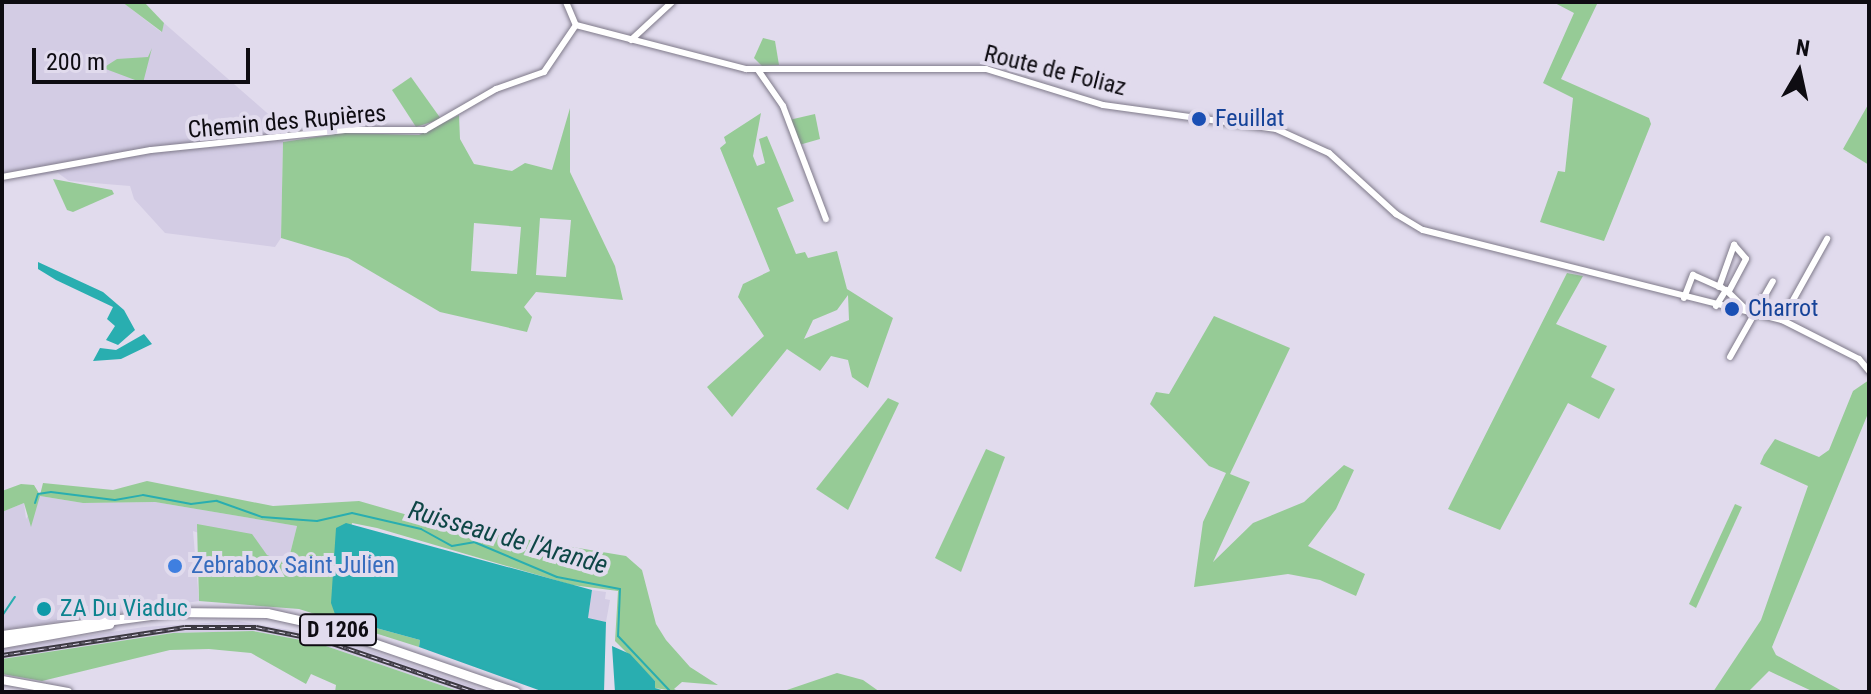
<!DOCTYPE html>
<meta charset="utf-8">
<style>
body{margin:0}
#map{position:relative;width:1871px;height:694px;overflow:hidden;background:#e1dbed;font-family:"Roboto Condensed",sans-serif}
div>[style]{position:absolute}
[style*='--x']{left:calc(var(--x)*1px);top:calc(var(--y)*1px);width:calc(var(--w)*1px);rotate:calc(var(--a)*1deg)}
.built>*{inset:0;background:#d3cce4}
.green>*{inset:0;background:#96cb96}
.water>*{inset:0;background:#29aeb0}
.stream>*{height:2px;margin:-1px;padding:0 1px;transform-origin:1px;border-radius:1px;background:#29aeb0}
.roads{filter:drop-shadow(0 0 2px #7f7a8a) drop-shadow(0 0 2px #7f7a8a)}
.street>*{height:6px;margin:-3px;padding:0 3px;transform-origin:3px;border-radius:3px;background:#fff}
.secondary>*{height:8px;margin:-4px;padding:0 4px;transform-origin:4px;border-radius:4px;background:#fff}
.primary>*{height:9px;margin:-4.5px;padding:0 4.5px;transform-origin:4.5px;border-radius:4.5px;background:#fff}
.rail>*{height:5px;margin-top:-2.5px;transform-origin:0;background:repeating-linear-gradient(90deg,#e1dbed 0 6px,#3c3942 0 12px);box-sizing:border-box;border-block:2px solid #3c3942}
.dots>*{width:22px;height:22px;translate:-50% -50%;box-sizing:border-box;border:4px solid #e1dbed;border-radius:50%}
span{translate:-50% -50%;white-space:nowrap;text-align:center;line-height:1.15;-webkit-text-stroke:8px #e1dbed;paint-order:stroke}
.shield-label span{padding:2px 6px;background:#e1dbed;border:2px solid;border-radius:6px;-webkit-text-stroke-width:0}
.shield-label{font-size:22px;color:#0e0c12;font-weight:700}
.street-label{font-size:24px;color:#0e0c12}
.transit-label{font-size:24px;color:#164399}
.left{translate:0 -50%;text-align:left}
.shop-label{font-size:24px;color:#366cbe}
.culture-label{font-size:24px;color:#0d838f}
.water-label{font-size:26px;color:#0e4646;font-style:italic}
.frame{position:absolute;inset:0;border:4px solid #0e0c12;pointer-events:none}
.north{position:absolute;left:1759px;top:32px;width:80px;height:80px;-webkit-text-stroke:6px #e1dbed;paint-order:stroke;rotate:9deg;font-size:22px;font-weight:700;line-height:32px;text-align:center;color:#0e0c12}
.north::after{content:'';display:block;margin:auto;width:28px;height:36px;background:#0e0c12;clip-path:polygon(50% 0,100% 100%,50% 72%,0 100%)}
.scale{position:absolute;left:32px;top:48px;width:218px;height:36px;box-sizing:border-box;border:4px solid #0e0c12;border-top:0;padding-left:10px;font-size:24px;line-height:28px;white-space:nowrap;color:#0e0c12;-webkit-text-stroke:6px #e1dbed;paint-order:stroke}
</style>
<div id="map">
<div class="built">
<i style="clip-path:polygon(2px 2px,122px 2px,161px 32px,164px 23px,282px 126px,289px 132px,283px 142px,281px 238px,275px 247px,165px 233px,134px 199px,130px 186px,69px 181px,58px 173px,2px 180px)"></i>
<i style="clip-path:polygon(40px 496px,83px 503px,155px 502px,297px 526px,290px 554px,277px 559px,193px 531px,199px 601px,2px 630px,2px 512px,24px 503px,26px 519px)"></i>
<i style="clip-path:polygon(592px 590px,606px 592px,605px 599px,610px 600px,606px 622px,587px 619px)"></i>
<i style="clip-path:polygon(238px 621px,331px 637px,490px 692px,461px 692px,317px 643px,253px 631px,173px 633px,2px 659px,2px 649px,144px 627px)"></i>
</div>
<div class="green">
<i style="clip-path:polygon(122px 2px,144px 2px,164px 23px,162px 32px)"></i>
<i style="clip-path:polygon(1553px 2px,1598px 2px,1561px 79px,1649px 118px,1651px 124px,1604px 241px,1540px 222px,1558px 171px,1565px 172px,1573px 98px,1543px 83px,1574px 13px)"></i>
<i style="clip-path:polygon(763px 38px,775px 41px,779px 65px,762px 66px,754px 58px)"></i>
<i style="clip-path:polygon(152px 48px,143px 83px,103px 68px,117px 59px,148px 57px)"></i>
<i style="clip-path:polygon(411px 77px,441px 119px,416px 127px,392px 90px)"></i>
<i style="clip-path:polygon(1869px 103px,1869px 165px,1843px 149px)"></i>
<i style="clip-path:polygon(evenodd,570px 108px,570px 172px,615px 266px,623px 300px,536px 292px,524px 307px,532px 317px,527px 332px,440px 312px,348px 258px,281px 238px,283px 142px,344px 133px,419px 135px,459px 115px,460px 139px,474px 164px,512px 171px,525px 163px,552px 170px,570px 108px,540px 218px,571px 220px,566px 277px,536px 275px,540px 218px,570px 108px,474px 223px,521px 227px,517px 274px,471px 271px,474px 223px)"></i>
<i style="clip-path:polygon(evenodd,761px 113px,753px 156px,757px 166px,765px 163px,759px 139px,767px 136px,794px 201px,777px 208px,796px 254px,805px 252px,808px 258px,837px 251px,847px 289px,893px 318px,868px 388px,852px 377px,848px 360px,831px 356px,820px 371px,787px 349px,732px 417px,707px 387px,764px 336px,738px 297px,743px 284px,770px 271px,720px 148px,726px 143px,724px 137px,761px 113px,848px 295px,849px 320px,804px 339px,813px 320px,837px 310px,848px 295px)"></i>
<i style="clip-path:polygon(815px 114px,820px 139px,799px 145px,789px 120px)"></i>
<i style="clip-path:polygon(53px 179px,112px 190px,114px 194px,73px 212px,67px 210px)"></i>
<i style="clip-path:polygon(1567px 273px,1583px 276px,1556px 324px,1607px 346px,1591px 377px,1615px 389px,1599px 419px,1568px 403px,1500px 530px,1448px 509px)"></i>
<i style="clip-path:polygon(1214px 316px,1290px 348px,1230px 474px,1250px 482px,1213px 562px,1253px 523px,1304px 502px,1344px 465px,1354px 470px,1336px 509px,1308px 546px,1365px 574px,1356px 596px,1320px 580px,1288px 574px,1194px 587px,1203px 522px,1226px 473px,1209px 466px,1150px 404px,1156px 392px,1169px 394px)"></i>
<i style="clip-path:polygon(1869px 380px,1869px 411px,1772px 647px,1776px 655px,1844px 692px,1814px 692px,1769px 671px,1748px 692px,1713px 692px,1761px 620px,1808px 486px,1760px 464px,1764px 455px,1775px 439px,1819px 457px,1829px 450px,1853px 391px)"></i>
<i style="clip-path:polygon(888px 398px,899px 403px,848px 510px,816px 489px)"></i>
<i style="clip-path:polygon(986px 449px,1005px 457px,961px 572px,935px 558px)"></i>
<i style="clip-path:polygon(147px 481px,273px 506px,359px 501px,446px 526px,626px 556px,642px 570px,656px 624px,666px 640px,690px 667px,718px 685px,682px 682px,674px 689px,680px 692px,655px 688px,655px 681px,615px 641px,618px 591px,572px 585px,377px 528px,352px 523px,336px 617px,420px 640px,419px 647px,299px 609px,199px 601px,197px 524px,252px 534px,267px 555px,277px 559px,290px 554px,297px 526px,155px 502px,83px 503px,40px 496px,31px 527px,24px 503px,2px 512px,2px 491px,21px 484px,34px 485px,40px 495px,43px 483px,113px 490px)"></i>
<i style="clip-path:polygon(1735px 504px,1742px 507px,1696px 608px,1689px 604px)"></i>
<i style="clip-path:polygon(253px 631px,317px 643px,461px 692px,335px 692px,336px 685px,311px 674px,306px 684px,251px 653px,209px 649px,170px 650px,42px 681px,2px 674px,2px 659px,173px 633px)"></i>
<i style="clip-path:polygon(837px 673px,863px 680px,880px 692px,784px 691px)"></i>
</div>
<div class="water">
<i style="clip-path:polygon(38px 262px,103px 292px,124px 310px,135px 330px,118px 345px,106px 340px,115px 326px,107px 319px,113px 307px,56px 280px,38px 269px)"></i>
<i style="clip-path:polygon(144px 334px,152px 344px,121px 359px,93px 361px,100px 348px,116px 350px)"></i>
<i style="clip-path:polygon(346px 523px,592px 590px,588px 618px,606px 622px,604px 692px,544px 692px,419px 647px,420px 640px,336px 617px,331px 603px,336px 528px)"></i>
<i style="clip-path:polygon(612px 646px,630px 654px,655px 681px,655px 688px,668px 692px,615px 692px)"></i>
</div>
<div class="stream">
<i style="--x:35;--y:503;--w:9;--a:-72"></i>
<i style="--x:38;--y:494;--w:13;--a:-9"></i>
<i style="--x:51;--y:492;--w:64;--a:7.1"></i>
<i style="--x:115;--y:500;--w:28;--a:-10"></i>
<i style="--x:143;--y:495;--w:49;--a:10.6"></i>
<i style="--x:191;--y:504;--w:26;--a:-7"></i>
<i style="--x:217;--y:501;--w:48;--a:19.6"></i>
<i style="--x:262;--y:517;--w:55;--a:4.2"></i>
<i style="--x:317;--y:521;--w:36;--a:-13"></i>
<i style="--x:352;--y:513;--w:71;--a:13.1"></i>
<i style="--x:421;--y:529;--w:35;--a:29"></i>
<i style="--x:452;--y:546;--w:22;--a:-10"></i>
<i style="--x:474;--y:542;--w:90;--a:22.9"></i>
<i style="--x:557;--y:577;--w:64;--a:10.8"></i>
<i style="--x:620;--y:589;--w:47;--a:92.4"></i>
<i style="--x:618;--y:636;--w:77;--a:46.6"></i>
<i style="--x:2;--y:616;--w:23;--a:-56"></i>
</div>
<div class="roads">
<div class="street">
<i style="--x:566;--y:2;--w:25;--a:67"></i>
<i style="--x:576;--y:25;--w:176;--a:14.5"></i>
<i style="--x:746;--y:69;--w:240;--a:0"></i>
<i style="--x:986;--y:69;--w:122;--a:17.1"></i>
<i style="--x:1103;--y:105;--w:175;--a:7.9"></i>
<i style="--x:1276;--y:129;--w:58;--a:24.4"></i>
<i style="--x:1329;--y:153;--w:91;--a:42.3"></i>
<i style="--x:1396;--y:214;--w:31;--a:31"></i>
<i style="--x:1423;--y:230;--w:370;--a:14.1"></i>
<i style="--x:1782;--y:320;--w:86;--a:26.9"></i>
<i style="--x:1859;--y:359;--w:16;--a:50"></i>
<i style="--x:631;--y:40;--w:56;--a:-42.8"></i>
<i style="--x:758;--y:70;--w:44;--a:55.2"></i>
<i style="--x:783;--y:106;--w:121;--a:69.2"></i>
<i style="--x:2;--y:177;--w:151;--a:-10.3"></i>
<i style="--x:151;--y:150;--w:195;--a:-5.9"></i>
<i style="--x:345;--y:130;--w:80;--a:0"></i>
<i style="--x:425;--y:130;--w:82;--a:-30"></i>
<i style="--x:496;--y:89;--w:51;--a:-19.5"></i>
<i style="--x:544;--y:72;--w:57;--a:-55.8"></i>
<i style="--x:1719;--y:287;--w:45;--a:-70.3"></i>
<i style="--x:1734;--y:245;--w:18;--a:49"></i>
<i style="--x:1746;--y:259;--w:36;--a:118"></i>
<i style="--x:1684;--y:298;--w:25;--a:-69"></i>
<i style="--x:1693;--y:275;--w:32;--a:24"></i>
<i style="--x:1716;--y:306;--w:19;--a:-58"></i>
<i style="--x:1726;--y:290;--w:35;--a:44"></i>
<i style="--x:1782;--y:320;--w:93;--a:-60.9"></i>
<i style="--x:1730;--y:357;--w:87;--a:-60.5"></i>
</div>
<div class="secondary">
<i style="--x:2;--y:680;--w:67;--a:10.3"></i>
</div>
<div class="primary">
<i style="--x:2;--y:635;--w:172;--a:-7.7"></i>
<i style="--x:172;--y:612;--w:95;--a:0.6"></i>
<i style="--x:267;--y:613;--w:55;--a:12.5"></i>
<i style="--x:321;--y:625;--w:206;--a:19"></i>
<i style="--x:2;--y:643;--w:109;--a:-10.1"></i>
</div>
</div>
<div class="rail">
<i style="--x:2;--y:655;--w:185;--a:-8.7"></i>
<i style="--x:185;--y:627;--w:71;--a:0"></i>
<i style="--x:256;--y:627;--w:71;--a:11.3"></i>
<i style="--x:326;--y:641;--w:158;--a:18.8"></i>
</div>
<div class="dots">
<i style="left:1199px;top:119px;background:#1a4fb4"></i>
<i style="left:1732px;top:309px;background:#1a4fb4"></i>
<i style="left:175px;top:566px;background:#3f7fe0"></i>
<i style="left:44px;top:609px;background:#0f9aa8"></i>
</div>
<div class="shield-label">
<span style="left:338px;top:630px">D 1206</span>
</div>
<div class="street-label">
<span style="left:1055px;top:71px;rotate:14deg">Route de Foliaz</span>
<span style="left:287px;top:122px;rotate:-5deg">Chemin des Rupières</span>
</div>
<div class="transit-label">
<span class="left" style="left:1215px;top:119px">Feuillat</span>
<span class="left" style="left:1748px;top:309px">Charrot</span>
</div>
<div class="shop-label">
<span class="left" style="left:191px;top:566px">Zebrabox Saint Julien</span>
</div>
<div class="culture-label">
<span class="left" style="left:60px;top:609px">ZA Du Viaduc</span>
</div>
<div class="water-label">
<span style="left:508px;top:538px;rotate:16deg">Ruisseau de l'Arande</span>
</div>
<div class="frame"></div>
<div class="north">N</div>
<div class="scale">200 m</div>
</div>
